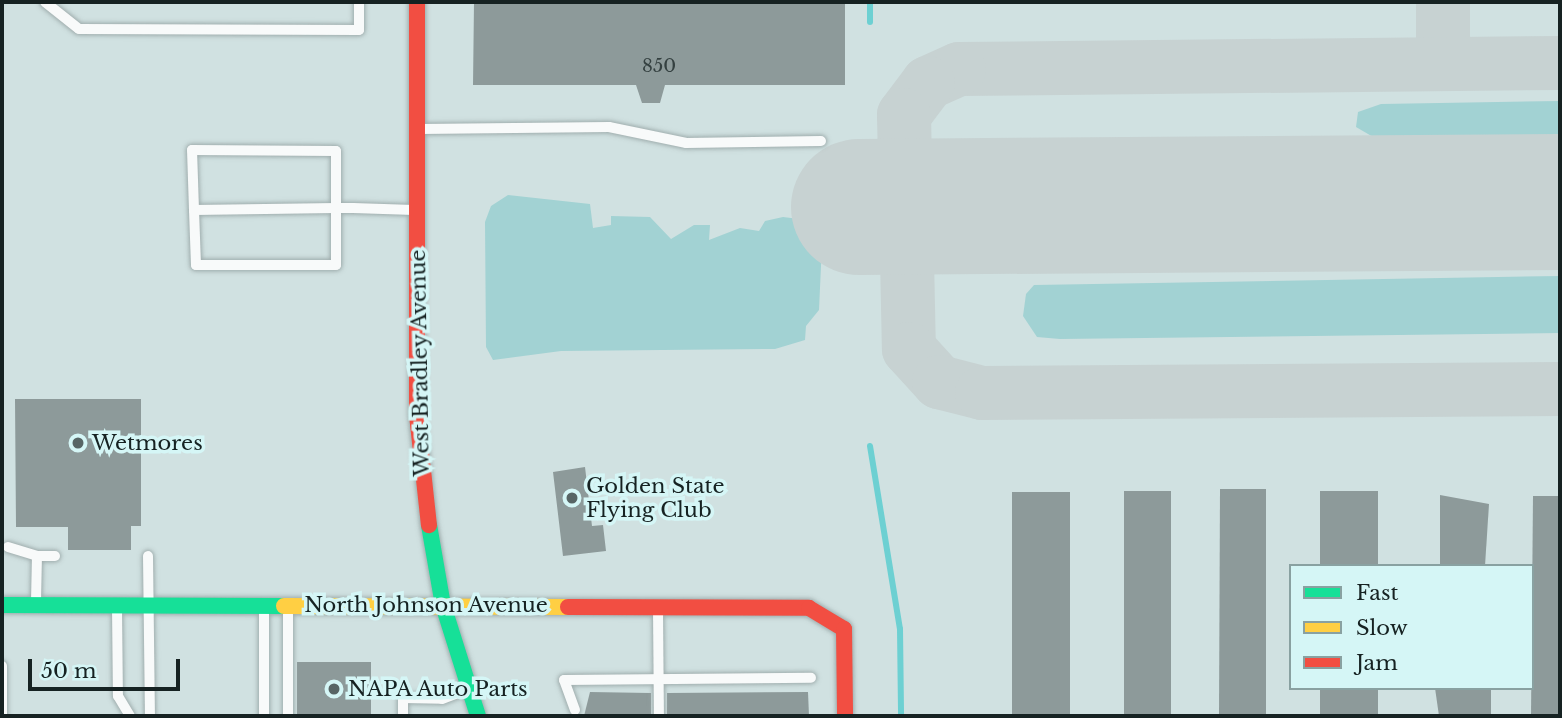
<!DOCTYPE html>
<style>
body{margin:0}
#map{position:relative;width:1562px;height:718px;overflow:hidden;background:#d0e1e1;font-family:"Libre Baskerville",serif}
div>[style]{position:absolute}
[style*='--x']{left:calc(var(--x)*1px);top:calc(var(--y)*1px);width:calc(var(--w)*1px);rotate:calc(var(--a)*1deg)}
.green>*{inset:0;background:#a2d2d3}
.stream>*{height:6px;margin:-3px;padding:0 3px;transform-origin:3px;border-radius:3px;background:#6dd0d2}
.taxiway>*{height:54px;margin:-27px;padding:0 27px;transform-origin:27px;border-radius:27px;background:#c7d2d2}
.runway>*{height:136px;margin:-68px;padding:0 68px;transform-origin:68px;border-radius:68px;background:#c7d2d2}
.building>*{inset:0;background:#8d9a9a}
.roads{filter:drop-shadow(0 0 2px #a0aeae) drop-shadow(0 0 2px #a0aeae)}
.lane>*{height:10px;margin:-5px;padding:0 5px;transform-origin:5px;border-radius:5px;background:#f8fafa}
.fast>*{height:16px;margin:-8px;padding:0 8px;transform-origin:8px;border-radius:8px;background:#16e098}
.slow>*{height:16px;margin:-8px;padding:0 8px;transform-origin:8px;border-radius:8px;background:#ffcf43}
.jam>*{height:16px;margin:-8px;padding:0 8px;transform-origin:8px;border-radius:8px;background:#f24e42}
.dots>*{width:19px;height:19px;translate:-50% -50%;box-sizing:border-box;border:4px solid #d5f6f6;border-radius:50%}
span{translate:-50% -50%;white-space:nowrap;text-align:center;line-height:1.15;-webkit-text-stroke:7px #d5f6f6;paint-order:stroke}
.number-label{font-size:18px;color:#344040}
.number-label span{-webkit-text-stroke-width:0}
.street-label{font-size:21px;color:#162222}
.poi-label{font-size:21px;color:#162222}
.left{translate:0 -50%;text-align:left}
.frame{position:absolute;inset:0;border:4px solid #162222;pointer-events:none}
.legend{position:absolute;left:1289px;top:564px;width:245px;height:126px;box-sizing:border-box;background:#d5f6f6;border:2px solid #89a1a1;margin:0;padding:9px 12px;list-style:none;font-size:21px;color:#162222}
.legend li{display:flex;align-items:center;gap:14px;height:35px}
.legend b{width:35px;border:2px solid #89a1a1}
.scale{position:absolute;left:28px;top:659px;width:152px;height:32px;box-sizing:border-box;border:4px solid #162222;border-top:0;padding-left:9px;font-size:21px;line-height:24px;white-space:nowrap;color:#162222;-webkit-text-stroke:5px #d5f6f6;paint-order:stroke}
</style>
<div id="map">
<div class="green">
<i style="clip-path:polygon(1560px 101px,1560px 140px,1380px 141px,1356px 127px,1358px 112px,1381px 104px)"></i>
<i style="clip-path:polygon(508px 195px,590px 204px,593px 228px,611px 225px,611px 216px,650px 217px,671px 239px,694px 225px,710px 225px,709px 240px,740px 228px,759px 231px,765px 221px,783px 217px,823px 222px,819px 310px,806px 326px,805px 340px,775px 349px,561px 351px,493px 360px,486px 347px,485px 222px,491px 206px)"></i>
<i style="clip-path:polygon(1560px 276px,1560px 333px,1060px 339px,1037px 337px,1023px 316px,1026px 294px,1034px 285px)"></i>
</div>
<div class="stream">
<i style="--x:870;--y:2;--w:20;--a:90"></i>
<i style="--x:870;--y:446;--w:185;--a:80.7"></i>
<i style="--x:900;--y:629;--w:87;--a:89.3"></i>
</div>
<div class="taxiway">
<i style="--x:1443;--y:3;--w:61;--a:90"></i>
<i style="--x:1560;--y:63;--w:601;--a:179.43"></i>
<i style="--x:959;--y:69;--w:34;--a:156"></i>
<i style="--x:928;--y:83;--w:40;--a:127"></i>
<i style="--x:904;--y:115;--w:234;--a:88.8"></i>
<i style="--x:909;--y:349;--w:45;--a:47.7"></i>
<i style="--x:939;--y:382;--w:44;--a:14.3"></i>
<i style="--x:982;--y:393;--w:578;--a:-0.4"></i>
</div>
<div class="runway">
<i style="--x:859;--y:207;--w:701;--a:-0.41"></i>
</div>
<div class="building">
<i style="clip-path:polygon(474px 2px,845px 2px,845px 85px,665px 85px,660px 103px,642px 103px,636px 85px,473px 85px)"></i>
<i style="clip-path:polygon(15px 399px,141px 399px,141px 526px,131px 526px,131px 550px,68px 550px,68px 527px,16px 527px)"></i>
<i style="clip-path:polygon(585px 467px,592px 526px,603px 525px,606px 551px,563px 556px,553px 472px)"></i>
<i style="clip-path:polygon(1220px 489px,1266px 489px,1266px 716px,1219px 716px)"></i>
<i style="clip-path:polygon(1124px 491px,1171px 491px,1171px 716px,1124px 716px)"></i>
<i style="clip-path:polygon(1320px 491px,1378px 491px,1378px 566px,1320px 566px)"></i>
<i style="clip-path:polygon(1012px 492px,1070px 492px,1070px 716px,1012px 716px)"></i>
<i style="clip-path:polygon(1440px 495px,1489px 504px,1485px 566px,1440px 566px)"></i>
<i style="clip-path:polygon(1533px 496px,1560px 496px,1560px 716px,1531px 716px)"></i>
<i style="clip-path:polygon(297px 662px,371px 662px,371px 716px,297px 716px)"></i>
<i style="clip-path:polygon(1320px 688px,1378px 688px,1378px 716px,1320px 716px)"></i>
<i style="clip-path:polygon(1435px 688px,1491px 690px,1491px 716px,1439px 716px)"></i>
<i style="clip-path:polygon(590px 692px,651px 693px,651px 716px,584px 716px)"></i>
<i style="clip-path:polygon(808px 692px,809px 716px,667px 716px,667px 693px)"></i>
</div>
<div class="roads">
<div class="lane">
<i style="--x:45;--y:2;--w:43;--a:38.5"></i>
<i style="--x:79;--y:29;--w:280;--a:0.2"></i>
<i style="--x:359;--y:30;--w:28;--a:-90"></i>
<i style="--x:420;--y:129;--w:189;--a:-0.6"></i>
<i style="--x:609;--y:127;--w:79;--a:11.7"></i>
<i style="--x:686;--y:143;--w:135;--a:-0.8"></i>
<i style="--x:194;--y:210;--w:60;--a:-91.9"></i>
<i style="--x:192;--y:150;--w:144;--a:0.4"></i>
<i style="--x:336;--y:151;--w:114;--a:90"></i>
<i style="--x:336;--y:265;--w:140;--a:180"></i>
<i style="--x:196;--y:265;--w:55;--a:-92.1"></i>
<i style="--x:194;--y:210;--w:142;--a:-0.8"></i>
<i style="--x:336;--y:208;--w:17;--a:0"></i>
<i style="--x:353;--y:208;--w:61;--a:1.9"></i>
<i style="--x:8;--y:547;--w:30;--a:17"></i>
<i style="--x:148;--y:556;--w:160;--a:89.3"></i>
<i style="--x:36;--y:602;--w:46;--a:-88.8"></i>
<i style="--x:37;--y:556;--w:18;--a:0"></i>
<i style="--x:117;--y:607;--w:89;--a:89.4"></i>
<i style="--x:118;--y:696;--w:23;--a:59"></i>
<i style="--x:264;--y:607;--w:109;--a:90"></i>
<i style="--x:288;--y:607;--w:109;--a:90"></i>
<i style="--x:658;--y:609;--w:107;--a:89.5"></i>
<i style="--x:2;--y:666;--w:50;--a:90"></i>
<i style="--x:575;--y:710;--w:32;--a:-110"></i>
<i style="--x:564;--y:680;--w:247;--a:-0.5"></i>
<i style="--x:403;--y:716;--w:18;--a:-90"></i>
<i style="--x:403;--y:698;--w:39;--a:1"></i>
<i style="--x:442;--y:699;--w:28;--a:-21"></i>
</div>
<div class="fast">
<i style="--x:429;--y:525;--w:81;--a:80.1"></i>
<i style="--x:443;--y:605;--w:116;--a:72.5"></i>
<i style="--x:2;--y:605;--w:282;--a:0.2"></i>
</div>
<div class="slow">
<i style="--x:284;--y:606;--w:284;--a:0.2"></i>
</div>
<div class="jam">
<i style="--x:417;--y:2;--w:413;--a:90"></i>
<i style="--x:417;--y:415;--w:111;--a:83.8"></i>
<i style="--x:568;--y:607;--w:241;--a:0.2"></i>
<i style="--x:809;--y:608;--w:41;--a:31"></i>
<i style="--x:844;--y:629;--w:87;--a:89.3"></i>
</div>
</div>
<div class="dots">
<i style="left:78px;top:443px;background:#576565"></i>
<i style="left:572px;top:498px;background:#576565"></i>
<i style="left:334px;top:689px;background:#576565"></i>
</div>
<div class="number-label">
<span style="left:659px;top:66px">850</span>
</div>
<div class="street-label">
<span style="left:420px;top:363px;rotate:-91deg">West Bradley Avenue</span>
<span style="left:426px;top:605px">North Johnson Avenue</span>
</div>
<div class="poi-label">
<span class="left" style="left:92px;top:443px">Wetmores</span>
<span class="left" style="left:586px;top:498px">Golden State<br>Flying Club</span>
<span class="left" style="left:348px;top:689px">NAPA Auto Parts</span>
</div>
<div class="frame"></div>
<ul class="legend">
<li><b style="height:9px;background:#16e098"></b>Fast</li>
<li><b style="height:9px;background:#ffcf43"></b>Slow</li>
<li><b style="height:9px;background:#f24e42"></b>Jam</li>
</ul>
<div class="scale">50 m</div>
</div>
